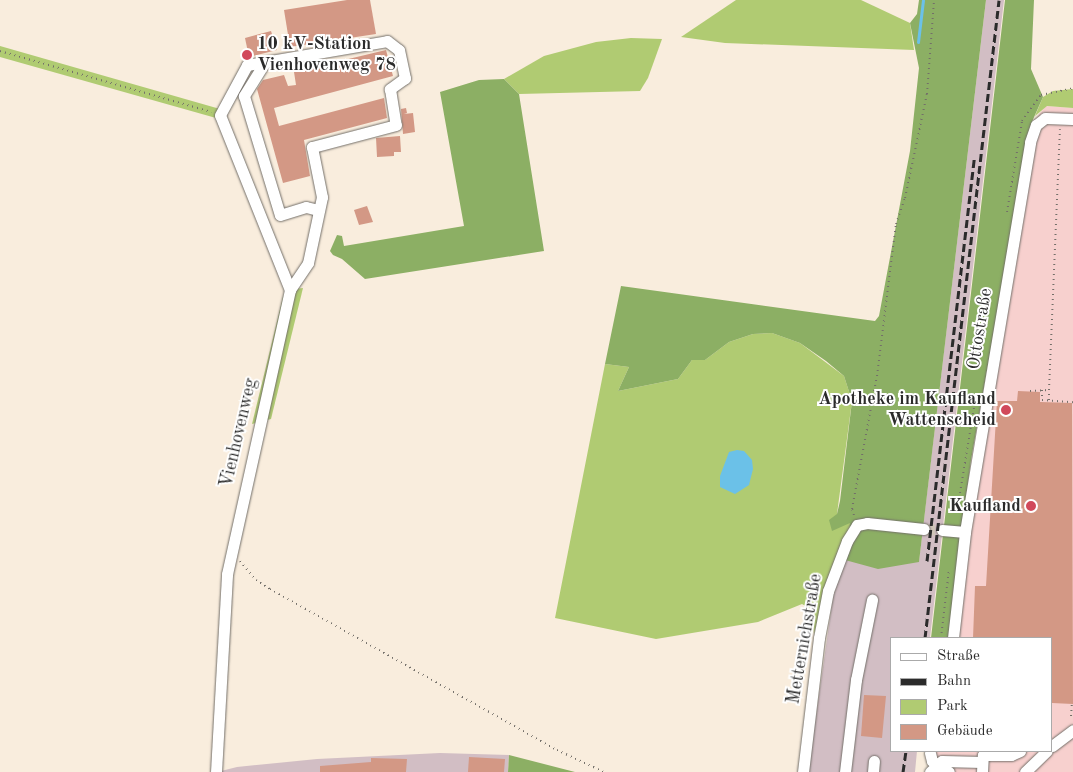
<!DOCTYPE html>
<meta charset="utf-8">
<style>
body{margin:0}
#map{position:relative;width:1073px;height:772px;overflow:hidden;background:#f9eddd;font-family:"Old Standard TT",serif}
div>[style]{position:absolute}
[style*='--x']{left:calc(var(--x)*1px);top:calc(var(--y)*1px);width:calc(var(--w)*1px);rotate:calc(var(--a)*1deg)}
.built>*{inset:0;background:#f7d0ce}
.industrial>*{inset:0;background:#d2bec4}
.green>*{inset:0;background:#b0cb72}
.forest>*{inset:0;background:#8caf64}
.water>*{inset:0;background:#6bc1e8}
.stream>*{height:3px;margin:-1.5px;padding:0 1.5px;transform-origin:1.5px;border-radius:1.5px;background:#6bc1e8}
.building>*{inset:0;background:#d39885}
.minor-tunnel>*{height:11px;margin-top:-5.5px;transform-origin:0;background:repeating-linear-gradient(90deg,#d0c6b9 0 11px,transparent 0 16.5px)}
.path>*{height:2px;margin-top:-1px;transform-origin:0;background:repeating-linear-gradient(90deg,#736f69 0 1px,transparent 0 5px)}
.roads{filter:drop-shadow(0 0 1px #736f69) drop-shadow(0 0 1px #736f69)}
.minor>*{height:11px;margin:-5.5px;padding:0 5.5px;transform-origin:5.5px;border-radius:5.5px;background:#fff}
.rail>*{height:3px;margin-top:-1.5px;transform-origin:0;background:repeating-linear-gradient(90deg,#2b2b2b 0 8px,transparent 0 12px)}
.dots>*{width:14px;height:14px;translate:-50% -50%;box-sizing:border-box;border:2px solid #fff;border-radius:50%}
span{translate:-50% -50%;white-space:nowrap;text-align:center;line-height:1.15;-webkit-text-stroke:4px #fff;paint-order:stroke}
.poi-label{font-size:18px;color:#2b2b2b;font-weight:700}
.left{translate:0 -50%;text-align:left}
.right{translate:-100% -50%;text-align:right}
.street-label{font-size:18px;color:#2b2b2b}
.legend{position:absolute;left:890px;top:637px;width:162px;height:115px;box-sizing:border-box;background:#fff;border:1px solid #aaa;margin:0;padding:6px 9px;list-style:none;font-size:15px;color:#2b2b2b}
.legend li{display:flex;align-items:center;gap:10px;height:25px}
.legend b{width:25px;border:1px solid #aaa}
</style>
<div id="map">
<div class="built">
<i style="clip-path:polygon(1046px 106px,1073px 108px,1073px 772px,945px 772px,931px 751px,1052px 751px,1052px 638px,948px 638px,960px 526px,1031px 124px)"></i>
</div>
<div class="industrial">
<i style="clip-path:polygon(986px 0,1004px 0,930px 638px,892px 638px,892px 751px,917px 751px,915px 772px,808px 772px,833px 597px,845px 560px,919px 561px)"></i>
<i style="clip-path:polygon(440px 753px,509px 755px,508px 772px,217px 772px,237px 767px,317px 759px)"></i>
</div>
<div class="green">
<i style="clip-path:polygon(736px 0,861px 0,910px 23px,914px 50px,725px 43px,681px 37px)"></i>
<i style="clip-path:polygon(631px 38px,662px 39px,648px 78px,640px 91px,519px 94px,504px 79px,544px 56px,596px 42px)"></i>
<i style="clip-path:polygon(0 46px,220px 109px,216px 118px,0 57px)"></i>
<i style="clip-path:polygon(1073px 89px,1073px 108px,1047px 106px,1035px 116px,1043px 97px,1053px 91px)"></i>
<i style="clip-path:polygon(303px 288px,271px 419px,252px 424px,283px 297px,287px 290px)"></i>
<i style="clip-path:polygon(772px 333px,800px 343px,844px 376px,852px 401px,837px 514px,851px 523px,826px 588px,814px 634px,811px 609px,802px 604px,758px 622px,656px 639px,555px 618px,605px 364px,629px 367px,618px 391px,678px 379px,692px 360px,705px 360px,729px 342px,753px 334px)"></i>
</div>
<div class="forest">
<i style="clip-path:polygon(919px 0,986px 0,919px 562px,878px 569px,845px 560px,850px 523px,832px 531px,829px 520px,837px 514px,840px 501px,852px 401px,844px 376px,826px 361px,800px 343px,772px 333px,753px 334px,729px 342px,705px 360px,692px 360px,678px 379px,618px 391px,629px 367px,605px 364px,621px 286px,875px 321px,879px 316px,910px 151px,919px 68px,910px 23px,917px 14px)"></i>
<i style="clip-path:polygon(1005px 0,1034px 0,1031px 69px,1043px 97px,1031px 124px,971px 460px,948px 638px,931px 638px)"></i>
<i style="clip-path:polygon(504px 79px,519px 94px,544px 251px,365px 279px,342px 259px,333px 255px,330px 251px,337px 235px,342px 236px,344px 246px,464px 226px,440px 92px,479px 80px)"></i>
<i style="clip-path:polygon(509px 755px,575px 772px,508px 772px)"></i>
</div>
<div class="water">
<i style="clip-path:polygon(737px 450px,744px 451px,752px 460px,753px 469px,749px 485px,735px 494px,720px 487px,720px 476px,729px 452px)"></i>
</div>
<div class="stream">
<i style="--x:918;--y:42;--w:42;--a:-83.2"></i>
</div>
<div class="building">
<i style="clip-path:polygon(347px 0,370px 0,376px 34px,290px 47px,284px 10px)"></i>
<i style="clip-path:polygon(271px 31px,277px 50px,249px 57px,245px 38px)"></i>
<i style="clip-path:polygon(386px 50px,393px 76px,274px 108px,279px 126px,384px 98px,387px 118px,304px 140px,310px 176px,283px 183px,257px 89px,263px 80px,284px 75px,288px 86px,296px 85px,294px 72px)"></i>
<i style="clip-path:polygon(406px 108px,407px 113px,404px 114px,413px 113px,415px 132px,403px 134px,401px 109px)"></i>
<i style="clip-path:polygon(400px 136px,401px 152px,394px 152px,394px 156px,377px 157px,376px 138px)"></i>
<i style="clip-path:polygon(367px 206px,373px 222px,359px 225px,354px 210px)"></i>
<i style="clip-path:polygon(1018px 391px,1040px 392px,1040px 402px,1072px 403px,1073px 704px,1052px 703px,1052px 638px,973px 638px,975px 586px,986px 586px,997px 401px,1017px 401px)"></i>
<i style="clip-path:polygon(864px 695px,886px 696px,882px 738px,861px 736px)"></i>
<i style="clip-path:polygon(469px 757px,505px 759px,504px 772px,468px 772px)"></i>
<i style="clip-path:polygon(371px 758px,407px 759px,406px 772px,320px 772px,320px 766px,371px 762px)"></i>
</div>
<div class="minor-tunnel">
<i style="--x:924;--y:529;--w:18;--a:3"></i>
</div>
<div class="path">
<i style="--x:0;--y:51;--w:220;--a:16.1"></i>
<i style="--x:1007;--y:212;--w:92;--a:-80.6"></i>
<i style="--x:1022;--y:121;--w:32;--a:-54"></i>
<i style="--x:1041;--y:95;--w:33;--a:-12"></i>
<i style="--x:1042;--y:390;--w:10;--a:90"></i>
<i style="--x:1042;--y:400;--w:31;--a:4"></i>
<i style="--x:1030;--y:391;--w:19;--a:-3"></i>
<i style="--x:1049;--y:390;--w:261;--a:-87.6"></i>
<i style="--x:1049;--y:400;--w:10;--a:-90"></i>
<i style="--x:960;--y:493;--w:105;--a:-80.7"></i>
<i style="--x:854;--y:515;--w:6;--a:-108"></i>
<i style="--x:852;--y:509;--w:135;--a:-79.4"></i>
<i style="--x:877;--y:376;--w:153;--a:-82.9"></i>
<i style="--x:896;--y:224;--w:28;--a:-71"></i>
<i style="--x:905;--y:198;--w:106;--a:-78.1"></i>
<i style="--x:927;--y:94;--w:94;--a:-85.7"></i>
<i style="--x:240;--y:561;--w:25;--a:50"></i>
<i style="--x:256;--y:580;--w:17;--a:33"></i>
<i style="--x:270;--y:589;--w:329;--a:29.3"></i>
<i style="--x:557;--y:750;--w:52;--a:25.1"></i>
<i style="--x:941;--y:638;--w:69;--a:-83.4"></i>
<i style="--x:1071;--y:716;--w:13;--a:-86"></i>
</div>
<div class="roads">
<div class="minor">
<i style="--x:265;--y:62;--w:40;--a:122"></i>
<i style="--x:244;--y:96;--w:124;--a:73.2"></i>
<i style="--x:280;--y:215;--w:27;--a:-17"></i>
<i style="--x:306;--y:207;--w:12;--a:14"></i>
<i style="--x:942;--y:530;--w:23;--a:5"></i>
<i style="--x:953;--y:638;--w:107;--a:-83.5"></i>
<i style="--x:965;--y:532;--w:395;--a:-80.5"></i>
<i style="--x:1030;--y:142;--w:18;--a:-71"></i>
<i style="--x:1036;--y:125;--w:11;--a:-38"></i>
<i style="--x:1045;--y:118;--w:28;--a:2"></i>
<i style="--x:1052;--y:746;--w:26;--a:-37"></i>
<i style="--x:930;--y:753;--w:8;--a:76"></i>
<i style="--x:932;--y:761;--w:20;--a:33"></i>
<i style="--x:216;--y:772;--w:198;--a:-86.8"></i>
<i style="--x:227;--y:574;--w:291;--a:-77.5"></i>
<i style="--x:290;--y:290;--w:188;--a:-111.8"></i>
<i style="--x:220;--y:115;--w:57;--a:-61.6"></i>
<i style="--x:247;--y:65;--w:142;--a:-9.7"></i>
<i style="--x:387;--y:41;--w:15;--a:37"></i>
<i style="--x:399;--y:50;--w:29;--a:78"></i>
<i style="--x:405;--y:78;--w:19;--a:144"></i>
<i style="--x:390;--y:89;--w:36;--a:81"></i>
<i style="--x:396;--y:125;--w:87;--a:165.3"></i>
<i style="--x:312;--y:147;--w:51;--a:78.7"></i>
<i style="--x:322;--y:197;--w:67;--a:102"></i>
<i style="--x:308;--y:263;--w:32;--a:124"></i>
<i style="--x:803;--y:772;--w:135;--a:-83.2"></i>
<i style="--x:819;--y:638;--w:48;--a:-79.2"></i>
<i style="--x:828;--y:591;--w:53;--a:-69.2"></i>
<i style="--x:847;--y:541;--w:19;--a:-58"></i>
<i style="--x:857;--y:525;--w:10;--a:-11"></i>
<i style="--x:867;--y:523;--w:57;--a:6"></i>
<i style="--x:845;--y:772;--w:93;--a:-83.2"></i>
<i style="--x:856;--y:680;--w:82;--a:-78.7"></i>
<i style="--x:873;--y:772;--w:11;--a:-85"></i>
<i style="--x:930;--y:772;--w:16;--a:-43"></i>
<i style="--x:942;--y:761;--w:40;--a:1.4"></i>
<i style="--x:982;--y:772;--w:17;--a:-87"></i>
<i style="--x:983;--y:755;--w:28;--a:0"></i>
<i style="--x:1011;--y:755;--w:10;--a:-24"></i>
<i style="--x:1025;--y:772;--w:30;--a:-44"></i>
</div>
</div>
<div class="rail">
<i style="--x:927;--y:561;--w:405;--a:-83.3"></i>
<i style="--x:925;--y:638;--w:642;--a:-83.38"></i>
<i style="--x:903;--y:772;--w:21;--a:-82"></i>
</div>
<div class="dots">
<i style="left:247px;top:55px;background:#d1495b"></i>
<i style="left:1006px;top:410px;background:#d1495b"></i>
<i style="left:1031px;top:506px;background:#d1495b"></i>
</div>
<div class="poi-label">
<span class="left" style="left:257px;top:55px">10 kV-Station<br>Vienhovenweg 78</span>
<span class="right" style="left:996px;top:410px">Apotheke im Kaufland<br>Wattenscheid</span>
<span class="right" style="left:1021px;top:506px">Kaufland</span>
</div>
<div class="street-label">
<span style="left:980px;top:329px;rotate:-81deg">Ottostraße</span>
<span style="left:239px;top:433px;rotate:-77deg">Vienhovenweg</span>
<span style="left:805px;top:639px;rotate:-80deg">Metternichstraße</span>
</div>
<ul class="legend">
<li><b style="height:6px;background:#fff"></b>Straße</li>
<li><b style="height:6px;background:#2b2b2b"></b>Bahn</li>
<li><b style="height:14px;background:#b0cb72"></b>Park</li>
<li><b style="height:14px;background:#d39885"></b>Gebäude</li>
</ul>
</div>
